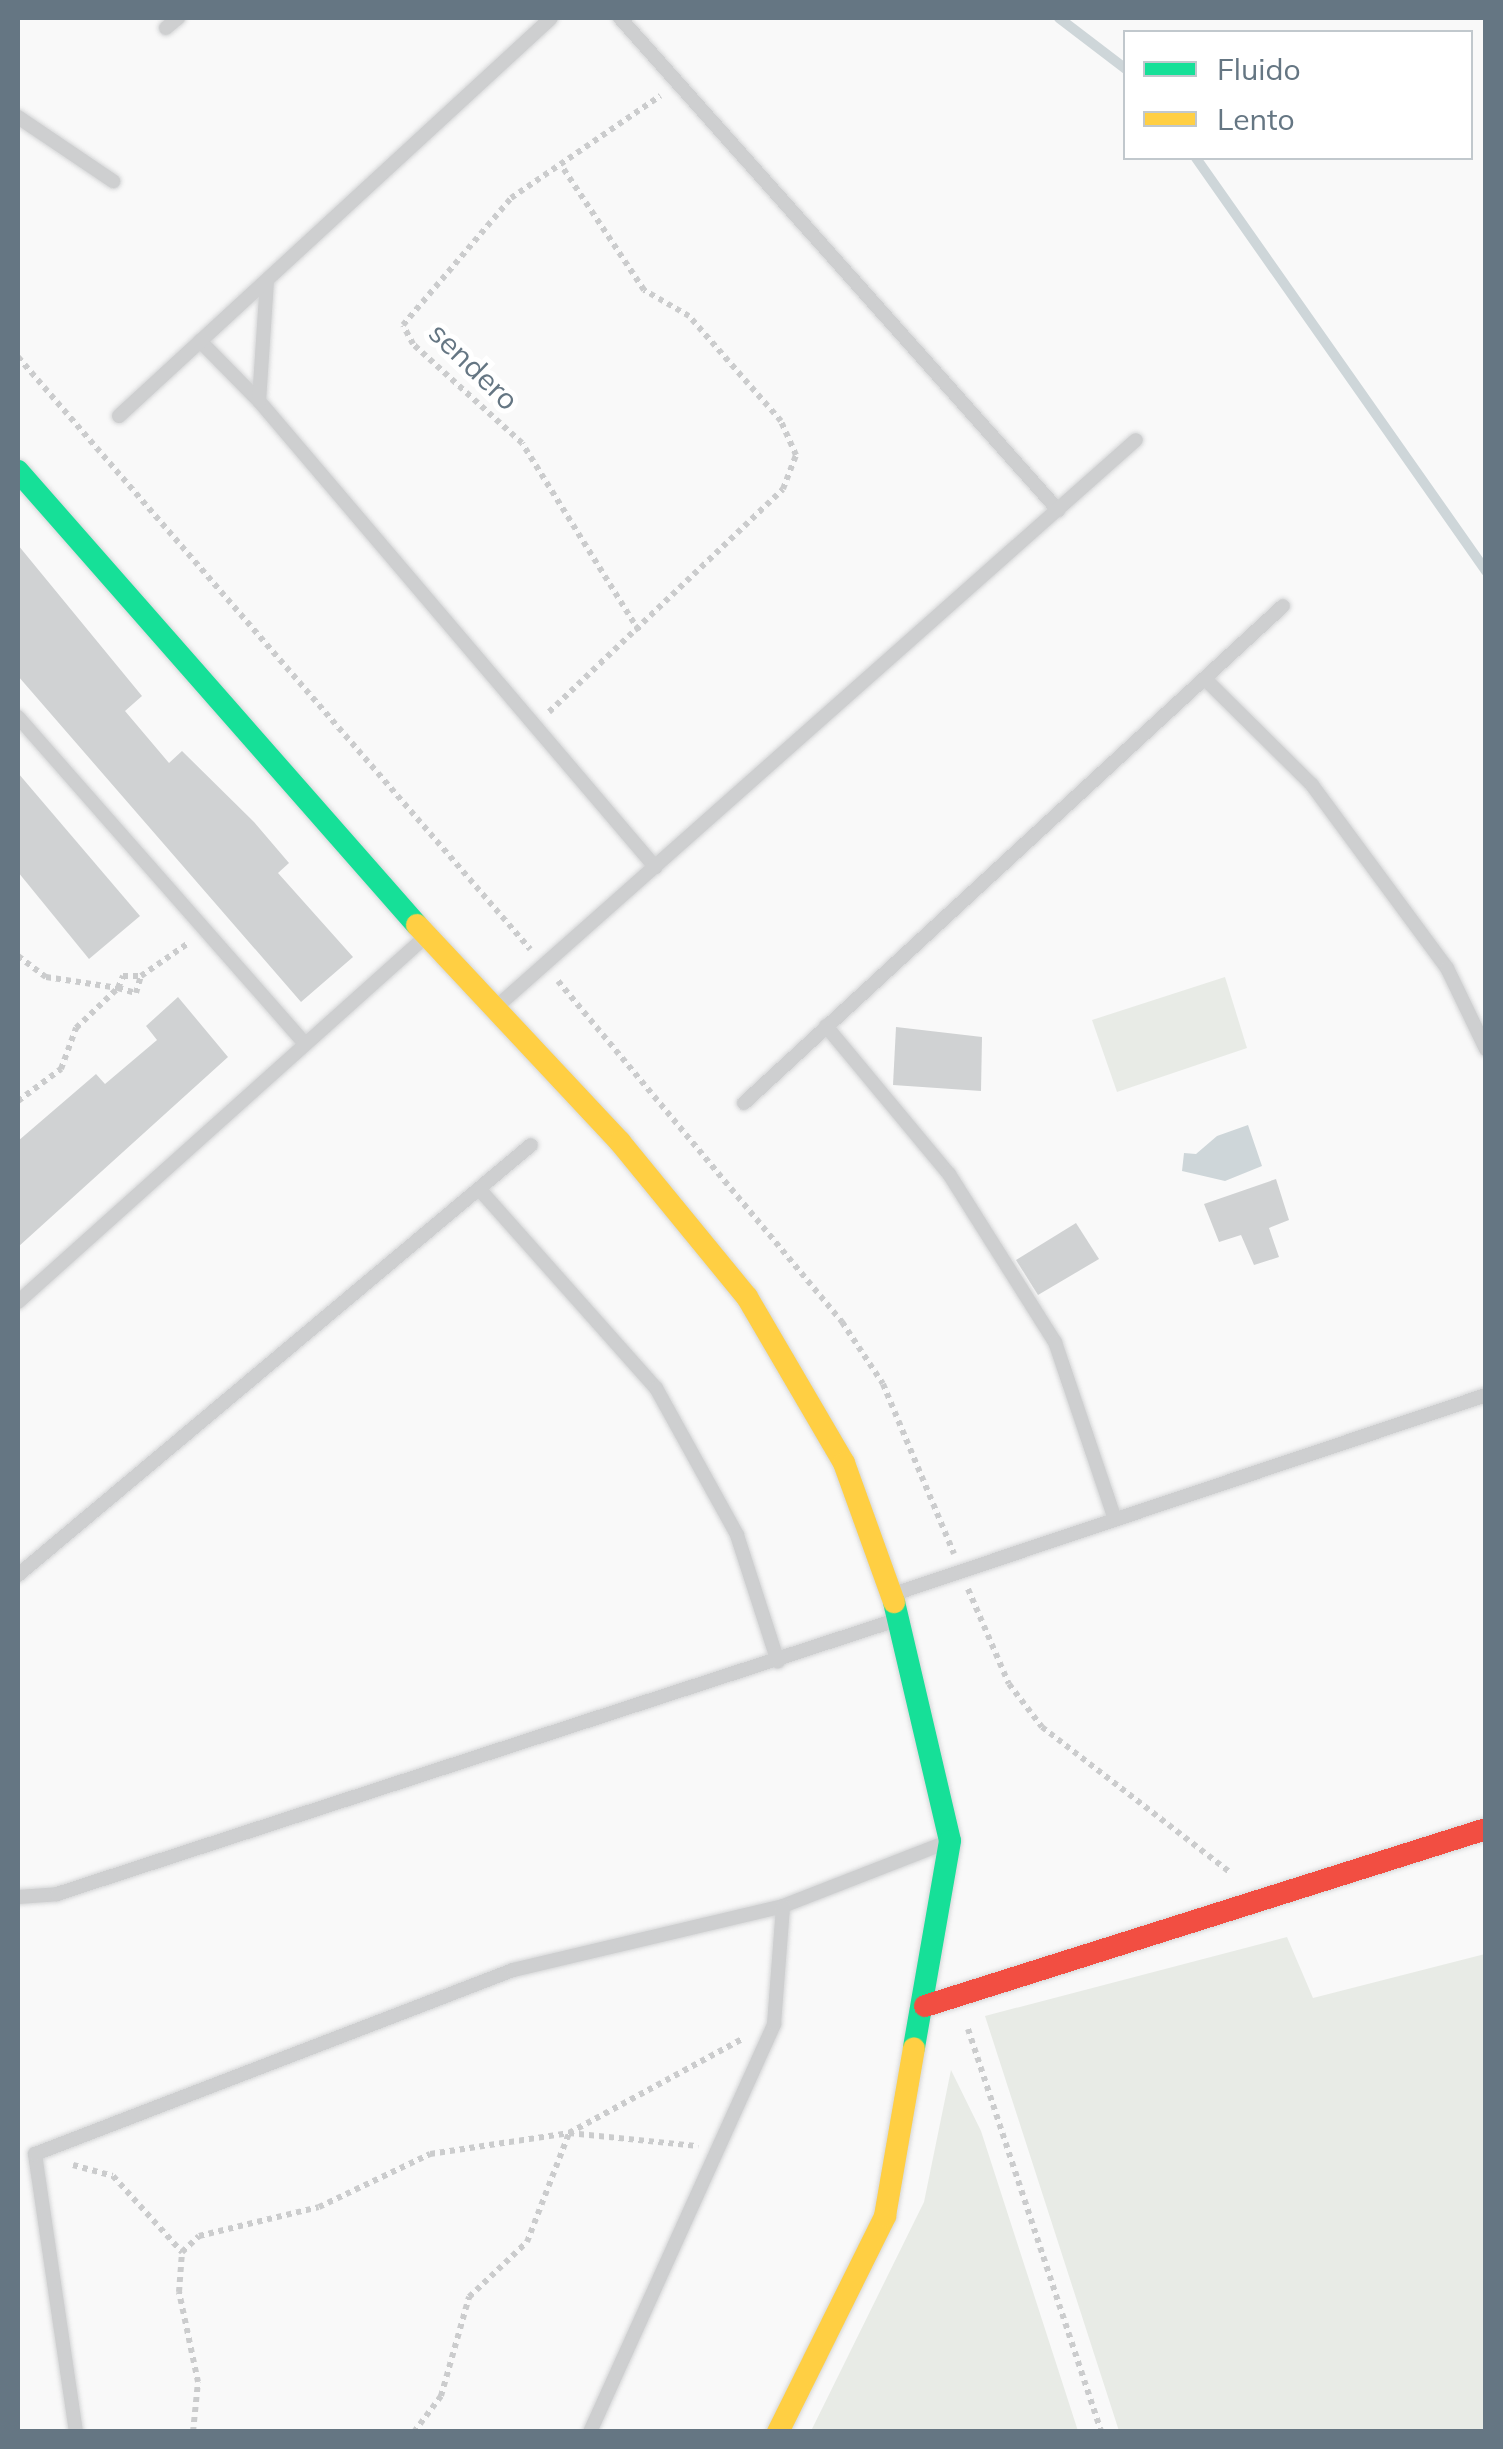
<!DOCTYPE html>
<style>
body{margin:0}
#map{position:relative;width:1503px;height:2449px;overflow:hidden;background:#f9f9f9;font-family:Mulish,sans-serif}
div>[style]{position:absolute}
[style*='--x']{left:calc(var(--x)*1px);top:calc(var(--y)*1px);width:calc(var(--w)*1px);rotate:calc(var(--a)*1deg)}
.green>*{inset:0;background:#e8ebe6}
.water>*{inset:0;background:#ced6d9}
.stream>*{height:10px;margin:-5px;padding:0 5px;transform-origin:5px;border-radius:5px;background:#ced6d9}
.building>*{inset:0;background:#d0d2d3}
.path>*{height:6px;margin-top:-3px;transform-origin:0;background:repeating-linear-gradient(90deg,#cbcccd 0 5px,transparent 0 10px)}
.roads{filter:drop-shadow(0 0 2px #d5d6d7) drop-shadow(0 0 2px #d5d6d7)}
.lane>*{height:14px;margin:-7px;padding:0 7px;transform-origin:7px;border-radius:7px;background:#cecfd0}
.fast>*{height:22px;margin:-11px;padding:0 11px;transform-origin:11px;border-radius:11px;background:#16e098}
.slow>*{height:22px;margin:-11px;padding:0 11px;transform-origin:11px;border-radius:11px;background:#ffcf43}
.jam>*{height:22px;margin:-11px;padding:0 11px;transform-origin:11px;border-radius:11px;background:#f24e42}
span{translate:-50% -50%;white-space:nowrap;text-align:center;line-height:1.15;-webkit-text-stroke:10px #fff;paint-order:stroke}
.street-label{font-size:30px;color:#657683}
.frame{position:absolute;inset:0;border:20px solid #657683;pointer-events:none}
.legend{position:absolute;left:1123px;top:30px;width:350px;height:130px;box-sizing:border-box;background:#fff;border:2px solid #c1c8cd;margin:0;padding:12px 18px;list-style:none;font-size:30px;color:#657683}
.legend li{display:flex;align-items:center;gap:20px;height:50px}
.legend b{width:50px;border:2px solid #c1c8cd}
</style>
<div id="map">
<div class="green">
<i style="clip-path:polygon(1225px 977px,1247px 1048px,1117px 1092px,1092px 1020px)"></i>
<i style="clip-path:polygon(1287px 1937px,1313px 1998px,1485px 1954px,1485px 2431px,1119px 2431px,985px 2016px)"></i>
<i style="clip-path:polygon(951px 2070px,981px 2131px,1078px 2431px,811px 2431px,924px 2202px)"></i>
</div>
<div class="water">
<i style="clip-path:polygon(1248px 1125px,1262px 1166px,1225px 1181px,1182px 1171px,1184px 1153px,1196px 1154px,1217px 1136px)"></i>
</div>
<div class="stream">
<i style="--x:1059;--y:18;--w:84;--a:37.3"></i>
<i style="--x:1196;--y:158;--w:505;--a:54.92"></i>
</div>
<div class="building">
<i style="clip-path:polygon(18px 545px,142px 696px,125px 711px,169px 763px,182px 751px,254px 822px,289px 863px,278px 873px,353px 957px,301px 1002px,18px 676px)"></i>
<i style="clip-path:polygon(18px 773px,140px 916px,89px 959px,18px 872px)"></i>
<i style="clip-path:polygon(178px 997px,228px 1057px,18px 1247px,18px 1141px,96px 1074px,105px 1084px,157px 1040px,146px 1026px)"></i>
<i style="clip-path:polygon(896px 1027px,982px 1037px,981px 1091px,893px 1085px)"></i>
<i style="clip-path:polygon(1276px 1179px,1289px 1220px,1269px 1228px,1279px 1257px,1254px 1265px,1241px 1235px,1219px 1242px,1204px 1204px)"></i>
<i style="clip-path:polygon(1076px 1223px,1099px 1259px,1038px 1295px,1016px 1260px)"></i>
</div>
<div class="path">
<i style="--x:18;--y:357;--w:783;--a:49.14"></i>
<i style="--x:639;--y:631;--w:221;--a:-121.9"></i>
<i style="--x:522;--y:443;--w:147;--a:-137.8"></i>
<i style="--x:413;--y:344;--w:21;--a:-118"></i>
<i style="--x:403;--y:325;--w:167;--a:-49.6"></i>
<i style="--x:511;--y:198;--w:181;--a:-34.4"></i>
<i style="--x:549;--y:712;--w:323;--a:-43.6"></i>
<i style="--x:783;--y:489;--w:36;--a:-69"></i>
<i style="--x:796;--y:455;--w:37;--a:-114"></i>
<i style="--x:781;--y:421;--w:140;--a:-131.2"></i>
<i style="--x:689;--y:316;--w:52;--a:-150"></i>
<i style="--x:644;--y:290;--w:146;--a:-123.6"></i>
<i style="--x:18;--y:956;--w:35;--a:37"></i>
<i style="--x:46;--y:977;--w:73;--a:8.7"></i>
<i style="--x:118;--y:988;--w:13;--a:-67"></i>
<i style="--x:123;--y:976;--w:18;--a:0"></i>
<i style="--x:141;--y:976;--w:56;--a:-34.8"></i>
<i style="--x:558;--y:981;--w:444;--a:50.2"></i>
<i style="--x:842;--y:1322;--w:74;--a:56.5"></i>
<i style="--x:883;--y:1384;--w:184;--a:67.3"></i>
<i style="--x:18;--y:1101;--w:54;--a:-36.7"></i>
<i style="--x:61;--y:1069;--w:44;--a:-69.9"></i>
<i style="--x:76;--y:1028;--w:58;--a:-43.6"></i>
<i style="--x:118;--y:988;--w:19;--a:16"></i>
<i style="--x:136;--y:993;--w:18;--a:-74"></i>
<i style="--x:968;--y:1589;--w:103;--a:66.7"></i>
<i style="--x:1009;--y:1684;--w:54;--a:52.5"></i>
<i style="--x:1042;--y:1727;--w:239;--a:37.7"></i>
<i style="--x:968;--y:2029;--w:424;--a:71.7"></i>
<i style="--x:73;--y:2165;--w:41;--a:15.4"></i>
<i style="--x:113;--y:2176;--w:103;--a:47.8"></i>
<i style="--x:193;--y:2432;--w:50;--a:-84.3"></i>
<i style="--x:198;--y:2382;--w:92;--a:-101.9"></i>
<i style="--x:179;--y:2292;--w:40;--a:-85.7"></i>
<i style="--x:182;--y:2252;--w:23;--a:-43"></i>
<i style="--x:199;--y:2236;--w:123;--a:-13.6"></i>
<i style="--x:319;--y:2207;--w:123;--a:-25.5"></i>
<i style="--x:430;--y:2154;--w:141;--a:-8.6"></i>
<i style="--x:569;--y:2133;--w:130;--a:5.8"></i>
<i style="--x:414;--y:2432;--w:45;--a:-53.1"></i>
<i style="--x:441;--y:2396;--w:103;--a:-74.2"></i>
<i style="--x:469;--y:2297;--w:80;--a:-43.5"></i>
<i style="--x:527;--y:2242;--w:117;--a:-68.9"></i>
<i style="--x:569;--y:2133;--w:197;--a:-28.5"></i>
</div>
<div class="roads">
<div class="lane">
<i style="--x:620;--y:18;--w:659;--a:48.32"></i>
<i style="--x:166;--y:28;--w:16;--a:-40"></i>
<i style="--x:18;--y:117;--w:115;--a:34"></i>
<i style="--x:200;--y:341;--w:84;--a:45.5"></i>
<i style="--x:259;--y:401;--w:612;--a:49.64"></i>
<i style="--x:259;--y:401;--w:121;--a:-86.2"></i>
<i style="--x:119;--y:416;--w:587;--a:-42.65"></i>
<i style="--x:1205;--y:679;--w:151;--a:44.7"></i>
<i style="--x:1312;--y:785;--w:227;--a:53.6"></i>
<i style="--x:1447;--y:968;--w:90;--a:64.3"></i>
<i style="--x:18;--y:717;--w:435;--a:48.7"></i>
<i style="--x:493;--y:1010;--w:859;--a:-41.56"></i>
<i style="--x:826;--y:1026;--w:192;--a:50.3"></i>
<i style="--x:949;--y:1174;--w:199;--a:57.8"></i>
<i style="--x:1055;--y:1342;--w:187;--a:71.3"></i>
<i style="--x:744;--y:1103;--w:733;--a:-42.68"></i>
<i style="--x:480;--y:1190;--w:265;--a:48.4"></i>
<i style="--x:656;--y:1388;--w:168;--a:61.1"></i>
<i style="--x:737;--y:1535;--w:133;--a:72.1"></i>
<i style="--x:18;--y:1302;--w:544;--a:-41.87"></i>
<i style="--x:18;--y:1575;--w:669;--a:-39.97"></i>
<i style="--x:894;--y:1594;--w:625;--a:-18.58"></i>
<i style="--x:18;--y:1897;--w:39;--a:-4"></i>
<i style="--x:57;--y:1894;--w:879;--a:-18.08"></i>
<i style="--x:76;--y:2432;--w:281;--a:-98.4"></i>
<i style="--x:35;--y:2154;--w:512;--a:-21.05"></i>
<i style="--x:513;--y:1970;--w:277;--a:-13.3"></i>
<i style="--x:783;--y:1906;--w:174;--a:-21.3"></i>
<i style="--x:590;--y:2432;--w:448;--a:-65.7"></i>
<i style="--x:774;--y:2024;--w:118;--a:-85.6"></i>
</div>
<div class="fast">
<i style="--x:18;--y:471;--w:604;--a:48.69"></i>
<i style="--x:894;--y:1602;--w:245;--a:76.8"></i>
<i style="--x:950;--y:1841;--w:210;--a:99.9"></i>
</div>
<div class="slow">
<i style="--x:417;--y:925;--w:297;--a:46.9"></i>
<i style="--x:620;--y:1142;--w:200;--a:50.7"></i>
<i style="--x:747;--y:1297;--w:192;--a:59.7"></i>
<i style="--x:844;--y:1463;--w:148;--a:70.2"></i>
<i style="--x:778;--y:2432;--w:241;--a:-63.6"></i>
<i style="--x:885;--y:2216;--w:170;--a:-80.2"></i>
</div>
<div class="jam">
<i style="--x:925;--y:2006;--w:588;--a:-17.51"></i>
</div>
</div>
<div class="street-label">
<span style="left:474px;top:366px;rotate:44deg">sendero</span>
</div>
<div class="frame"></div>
<ul class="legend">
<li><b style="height:12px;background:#16e098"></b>Fluido</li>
<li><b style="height:12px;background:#ffcf43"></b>Lento</li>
</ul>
</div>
